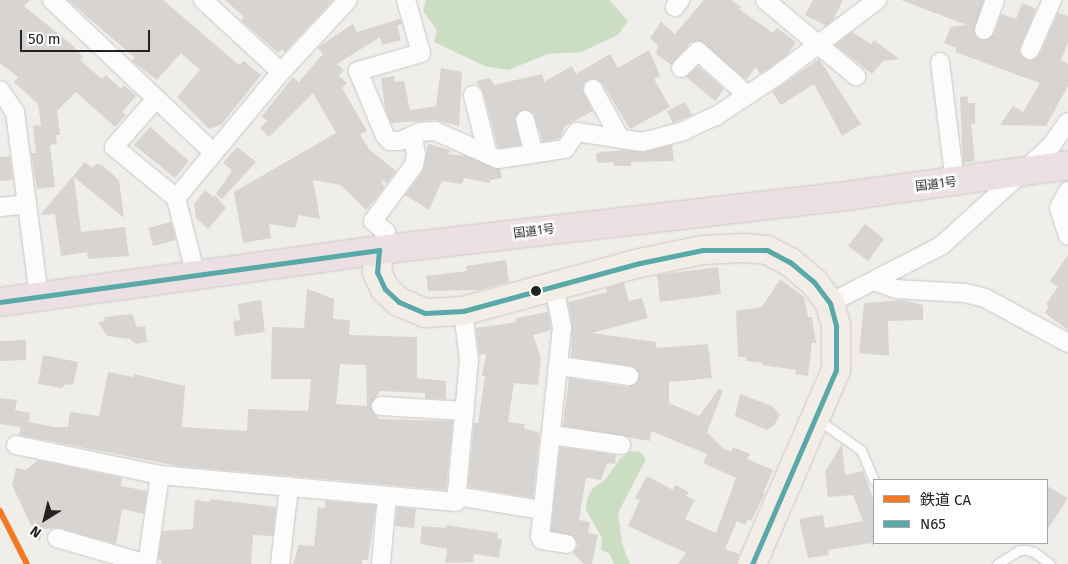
<!DOCTYPE html>
<meta charset="utf-8">
<style>
body{margin:0}
#map{position:relative;width:1068px;height:564px;overflow:hidden;background:#f0eeeb;font-family:"Fira Sans","Noto Sans JP",sans-serif}
div>[style]{position:absolute}
[style*='--x']{left:calc(var(--x)*1px);top:calc(var(--y)*1px);width:calc(var(--w)*1px);rotate:calc(var(--a)*1deg)}
.forest>*{inset:0;background:#cbdec1}
.building>*{inset:0;background:#d7d4d2}
.roads{filter:drop-shadow(0 0 1px #c9c8c7) drop-shadow(0 0 1px #c9c8c7)}
.lane>*{height:9px;margin:-4.5px;padding:0 4.5px;transform-origin:4.5px;border-radius:4.5px;background:#fdfcfc}
.street>*{height:18px;margin:-9px;padding:0 9px;transform-origin:9px;border-radius:9px;background:#fdfcfc}
.primary>*{height:28px;margin:-14px;padding:0 14px;transform-origin:14px;border-radius:14px;background:#f3ede7}
.highway>*{height:28px;margin:-14px;padding:0 14px;transform-origin:14px;border-radius:14px;background:#ece0e2}
.bus-1>*{height:5px;margin:-2.5px;padding:0 2.5px;transform-origin:2.5px;border-radius:2.5px;background:#58a9a7}
.rail-1>*{height:6px;margin:-3px;padding:0 3px;transform-origin:3px;border-radius:3px;background:#f47921}
.dots>*{width:14px;height:14px;translate:-50% -50%;box-sizing:border-box;border:2px solid #fff;border-radius:50%}
span{translate:-50% -50%;white-space:nowrap;text-align:center;line-height:1.15;-webkit-text-stroke:5px #fff;paint-order:stroke}
.street-label{font-size:12px;color:#222}
.legend{position:absolute;left:873px;top:479px;width:175px;height:65px;box-sizing:border-box;background:#fff;border:1px solid #a7a7a7;margin:0;padding:6px 9px;list-style:none;font-size:15px;color:#222}
.legend li{display:flex;align-items:center;gap:10px;height:25px}
.legend b{width:25px;border:1px solid #a7a7a7}
.north{position:absolute;left:20px;top:494px;width:50px;height:50px;-webkit-text-stroke:4px #fff;paint-order:stroke;rotate:216deg;font-size:14px;font-weight:700;line-height:20px;text-align:center;color:#222}
.north::after{content:'';display:block;margin:auto;width:18px;height:22px;background:#222;clip-path:polygon(50% 0,100% 100%,50% 72%,0 100%)}
.scale{position:absolute;left:20px;top:30px;width:130px;height:22px;box-sizing:border-box;border:2px solid #222;border-top:0;padding-left:6px;font-size:15px;line-height:18px;white-space:nowrap;color:#222;-webkit-text-stroke:4px #fff;paint-order:stroke}
</style>
<div id="map">
<div class="forest">
<i style="clip-path:polygon(426px 0,609px 0,628px 21px,618px 35px,581px 52px,548px 54px,508px 70px,485px 66px,434px 42px,437px 30px,423px 11px)"></i>
<i style="clip-path:polygon(630px 451px,640px 452px,646px 459px,618px 513px,622px 544px,630px 564px,614px 564px,609px 553px,601px 550px,602px 538px,586px 510px,587px 499px,593px 488px,605px 480px,619px 460px)"></i>
</div>
<div class="building">
<i style="clip-path:polygon(0 0,30px 0,24px 6px,72px 45px,83px 57px,80px 60px,102px 79px,106px 75px,121px 89px,124px 85px,136px 96px,122px 112px,126px 115px,115px 127px,76px 92px,57px 111px,60px 135px,56px 135px,57px 144px,50px 145px,55px 187px,37px 189px,31px 153px,36px 153px,33px 126px,41px 125px,38px 104px,14px 82px,18px 77px,0 63px)"></i>
<i style="clip-path:polygon(68px 0,163px 0,239px 65px,244px 61px,261px 75px,221px 125px,209px 129px,177px 97px,200px 70px,181px 53px,157px 80px,132px 61px,135px 58px)"></i>
<i style="clip-path:polygon(225px 0,333px 0,285px 52px,282px 49px,278px 53px,241px 20px,244px 17px)"></i>
<i style="clip-path:polygon(704px 0,731px 0,741px 7px,739px 9px,773px 33px,777px 28px,796px 42px,787px 55px,769px 68px,760px 74px,756px 67px,746px 80px,700px 41px,690px 43px,671px 65px,656px 54px,658px 46px,650px 38px,661px 22px,675px 34px)"></i>
<i style="clip-path:polygon(813px 0,843px 0,833px 20px,826px 26px,805px 15px)"></i>
<i style="clip-path:polygon(901px 0,984px 0,974px 31px,976px 37px,985px 40px,994px 34px,1001px 14px,1016px 19px,1022px 3px,1036px 9px,1019px 51px,1022px 57px,1031px 61px,1040px 54px,1058px 13px,1068px 16px,1068px 42px,1061px 60px,1068px 64px,1068px 86px,1046px 126px,1000px 125px,1013px 106px,1023px 112px,1040px 83px,955px 52px,956px 48px,944px 43px,951px 27px,967px 25px)"></i>
<i style="clip-path:polygon(400px 19px,402px 24px,397px 26px,401px 40px,382px 45px,380px 37px,337px 64px,344px 70px,339px 76px,347px 83px,342px 88px,367px 131px,360px 134px,362px 138px,370px 150px,396px 171px,387px 183px,381px 179px,384px 188px,366px 210px,341px 185px,313px 180px,320px 219px,299px 215px,295px 228px,269px 224px,271px 238px,243px 243px,234px 192px,336px 133px,313px 93px,269px 137px,260px 128px,267px 121px,262px 116px,293px 77px,299px 82px,323px 54px,318px 48px,321px 45px,353px 24px,357px 32px)"></i>
<i style="clip-path:polygon(852px 32px,871px 44px,874px 40px,899px 59px,883px 61px,872px 74px,835px 45px)"></i>
<i style="clip-path:polygon(649px 50px,660px 76px,654px 79px,670px 107px,630px 129px,602px 83px,593px 78px,584px 83px,582px 89px,593px 111px,565px 126px,560px 138px,543px 142px,533px 113px,523px 110px,515px 118px,521px 145px,498px 148px,483px 92px,476px 81px,490px 78px,494px 85px,542px 74px,544px 82px,572px 66px,576px 74px,610px 54px,618px 68px)"></i>
<i style="clip-path:polygon(819px 59px,861px 124px,842px 136px,814px 84px,781px 105px,772px 92px)"></i>
<i style="clip-path:polygon(698px 66px,724px 89px,715px 101px,686px 77px)"></i>
<i style="clip-path:polygon(441px 68px,462px 72px,459px 126px,435px 120px,391px 123px,385px 108px,381px 78px,394px 76px,395px 82px,404px 81px,410px 110px,436px 106px)"></i>
<i style="clip-path:polygon(967px 96px,968px 103px,975px 103px,975px 124px,971px 124px,975px 161px,963px 163px,960px 97px)"></i>
<i style="clip-path:polygon(685px 102px,692px 115px,673px 123px,667px 111px)"></i>
<i style="clip-path:polygon(150px 127px,189px 161px,175px 178px,134px 145px)"></i>
<i style="clip-path:polygon(428px 144px,450px 150px,448px 154px,466px 156px,500px 169px,502px 178px,490px 180px,490px 183px,464px 178px,462px 184px,442px 181px,429px 210px,405px 195px,423px 171px)"></i>
<i style="clip-path:polygon(672px 145px,674px 161px,631px 162px,631px 166px,614px 166px,613px 162px,597px 163px,596px 153px,622px 150px,644px 152px)"></i>
<i style="clip-path:polygon(237px 147px,256px 162px,222px 199px,216px 194px,232px 171px,223px 163px)"></i>
<i style="clip-path:polygon(10px 156px,13px 180px,0 181px,0 157px)"></i>
<i style="clip-path:polygon(85px 162px,92px 168px,96px 164px,102px 165px,119px 180px,124px 218px,74px 177px,81px 232px,125px 227px,129px 256px,88px 259px,87px 252px,61px 256px,55px 214px,40px 215px)"></i>
<i style="clip-path:polygon(205px 190px,213px 197px,215px 195px,226px 208px,208px 229px,196px 218px,194px 204px)"></i>
<i style="clip-path:polygon(171px 222px,176px 240px,153px 246px,148px 228px)"></i>
<i style="clip-path:polygon(865px 224px,884px 239px,868px 261px,848px 246px)"></i>
<i style="clip-path:polygon(1068px 255px,1068px 330px,1045px 313px,1049px 306px,1046px 304px,1058px 287px,1050px 281px)"></i>
<i style="clip-path:polygon(506px 260px,509px 282px,479px 290px,428px 291px,426px 276px,467px 271px,466px 266px)"></i>
<i style="clip-path:polygon(718px 267px,721px 294px,660px 302px,657px 275px)"></i>
<i style="clip-path:polygon(780px 279px,804px 297px,808px 317px,812px 317px,816px 343px,812px 343px,808px 376px,795px 374px,796px 370px,762px 365px,763px 363px,746px 361px,746px 357px,738px 357px,736px 311px,762px 307px)"></i>
<i style="clip-path:polygon(624px 283px,629px 301px,642px 298px,648px 318px,592px 333px,656px 342px,656px 348px,708px 344px,712px 378px,669px 382px,669px 403px,699px 416px,719px 389px,723px 391px,707px 432px,723px 448px,731px 452px,733px 447px,750px 454px,747px 459px,773px 470px,763px 493px,765px 494px,751px 521px,748px 519px,745px 525px,737px 521px,725px 549px,739px 554px,737px 564px,678px 564px,686px 553px,628px 526px,640px 500px,635px 498px,647px 476px,673px 490px,675px 485px,689px 492px,686px 496px,695px 500px,685px 519px,716px 533px,736px 478px,703px 463px,707px 454px,651px 431px,650px 441px,563px 426px,569px 378px,627px 387px,638px 382px,639px 373px,631px 366px,571px 357px,572px 325px,568px 302px,607px 292px,606px 288px)"></i>
<i style="clip-path:polygon(evenodd,307px 289px,334px 299px,333px 319px,350px 320px,349px 335px,417px 337px,417px 378px,446px 381px,446px 399px,425px 398px,425px 393px,380px 391px,370px 406px,379px 419px,453px 421px,446px 490px,178px 466px,19px 435px,21px 427px,0 424px,0 398px,17px 400px,15px 410px,30px 413px,29px 422px,54px 427px,68px 427px,70px 412px,99px 416px,108px 372px,133px 377px,134px 374px,185px 386px,182px 427px,247px 431px,248px 409px,308px 411px,311px 379px,271px 379px,272px 327px,304px 328px,307px 289px,340px 364px,366px 365px,367px 406px,336px 404px,340px 364px)"></i>
<i style="clip-path:polygon(261px 300px,265px 332px,235px 336px,233px 321px,240px 320px,238px 304px)"></i>
<i style="clip-path:polygon(903px 300px,923px 305px,923px 320px,888px 321px,889px 356px,859px 353px,864px 303px)"></i>
<i style="clip-path:polygon(546px 307px,547px 307px,551px 328px,551px 330px,533px 335px,541px 358px,538px 385px,514px 383px,508px 422px,525px 424px,524px 428px,540px 433px,533px 498px,468px 487px,474px 423px,478px 423px,485px 376px,482px 376px,486px 354px,479px 355px,476px 328px,516px 322px,516px 318px,548px 312px)"></i>
<i style="clip-path:polygon(132px 314px,137px 327px,145px 326px,147px 342px,136px 344px,130px 339px,107px 336px,98px 322px,105px 321px,104px 317px)"></i>
<i style="clip-path:polygon(26px 340px,26px 360px,0 361px,0 341px)"></i>
<i style="clip-path:polygon(43px 355px,78px 362px,73px 385px,65px 384px,62px 388px,38px 384px)"></i>
<i style="clip-path:polygon(740px 394px,772px 406px,780px 415px,774px 425px,767px 430px,735px 416px)"></i>
<i style="clip-path:polygon(842px 444px,845px 475px,863px 471px,874px 501px,874px 547px,871px 543px,828px 550px,829px 555px,808px 558px,799px 519px,823px 515px,825px 528px,863px 521px,853px 495px,828px 497px,825px 472px)"></i>
<i style="clip-path:polygon(560px 447px,616px 455px,615px 464px,607px 463px,601px 480px,586px 478px,579px 520px,590px 522px,588px 533px,598px 535px,592px 564px,584px 564px,573px 553px,578px 545px,573px 536px,551px 531px)"></i>
<i style="clip-path:polygon(38px 460px,122px 478px,121px 486px,147px 491px,144px 514px,122px 509px,116px 544px,59px 528px,44px 529px,39px 542px,12px 485px,16px 468px,26px 470px)"></i>
<i style="clip-path:polygon(1047px 486px,1068px 498px,1047px 530px)"></i>
<i style="clip-path:polygon(210px 499px,276px 507px,273px 536px,253px 535px,251px 564px,161px 564px,162px 560px,158px 559px,162px 531px,193px 529px,195px 500px,210px 502px)"></i>
<i style="clip-path:polygon(325px 501px,376px 505px,368px 560px,362px 560px,362px 564px,293px 564px,299px 545px,314px 546px,318px 507px,325px 508px)"></i>
<i style="clip-path:polygon(397px 507px,416px 509px,414px 528px,395px 526px)"></i>
<i style="clip-path:polygon(446px 525px,498px 533px,497px 538px,502px 539px,499px 558px,474px 554px,473px 562px,445px 563px,447px 549px,420px 544px,422px 526px,446px 528px)"></i>
</div>
<div class="roads">
<div class="lane">
<i style="--x:817;--y:419;--w:54;--a:35.2"></i>
<i style="--x:861;--y:450;--w:33;--a:67"></i>
<i style="--x:997;--y:564;--w:26;--a:-32"></i>
<i style="--x:1019;--y:550;--w:7;--a:0"></i>
<i style="--x:1026;--y:550;--w:8;--a:14"></i>
<i style="--x:1034;--y:552;--w:20;--a:37"></i>
</div>
<div class="street">
<i style="--x:52;--y:0;--w:221;--a:43.4"></i>
<i style="--x:203;--y:0;--w:106;--a:42.7"></i>
<i style="--x:406;--y:0;--w:55;--a:74.2"></i>
<i style="--x:421;--y:53;--w:66;--a:164.1"></i>
<i style="--x:358;--y:71;--w:70;--a:67.4"></i>
<i style="--x:385;--y:136;--w:7;--a:45"></i>
<i style="--x:390;--y:141;--w:10;--a:0"></i>
<i style="--x:400;--y:141;--w:22;--a:-24"></i>
<i style="--x:420;--y:132;--w:15;--a:-4"></i>
<i style="--x:435;--y:131;--w:69;--a:24"></i>
<i style="--x:498;--y:159;--w:68;--a:-8.5"></i>
<i style="--x:565;--y:149;--w:21;--a:-55"></i>
<i style="--x:577;--y:132;--w:66;--a:8.7"></i>
<i style="--x:642;--y:142;--w:40;--a:-14.4"></i>
<i style="--x:681;--y:132;--w:38;--a:-25"></i>
<i style="--x:716;--y:116;--w:71;--a:-33.5"></i>
<i style="--x:775;--y:77;--w:128;--a:-37"></i>
<i style="--x:765;--y:0;--w:119;--a:39.9"></i>
<i style="--x:675;--y:7;--w:9;--a:-54"></i>
<i style="--x:984;--y:30;--w:32;--a:-70"></i>
<i style="--x:1030;--y:50;--w:55;--a:-66.3"></i>
<i style="--x:940;--y:62;--w:121;--a:82.9"></i>
<i style="--x:681;--y:68;--w:24;--a:-45"></i>
<i style="--x:698;--y:51;--w:66;--a:41.9"></i>
<i style="--x:593;--y:89;--w:56;--a:61.1"></i>
<i style="--x:0;--y:90;--w:27;--a:56"></i>
<i style="--x:15;--y:112;--w:186;--a:82.6"></i>
<i style="--x:473;--y:95;--w:62;--a:76"></i>
<i style="--x:156;--y:99;--w:64;--a:131.2"></i>
<i style="--x:114;--y:147;--w:80;--a:39.4"></i>
<i style="--x:525;--y:120;--w:34;--a:75"></i>
<i style="--x:1068;--y:191;--w:19;--a:118"></i>
<i style="--x:1059;--y:208;--w:29;--a:72"></i>
<i style="--x:0;--y:207;--w:27;--a:-6"></i>
<i style="--x:379;--y:250;--w:19;--a:-69"></i>
<i style="--x:386;--y:232;--w:17;--a:-140"></i>
<i style="--x:373;--y:221;--w:69;--a:-53.8"></i>
<i style="--x:414;--y:165;--w:10;--a:-79"></i>
<i style="--x:416;--y:155;--w:20;--a:-99"></i>
<i style="--x:196;--y:276;--w:81;--a:-104.4"></i>
<i style="--x:176;--y:198;--w:164;--a:-50.2"></i>
<i style="--x:281;--y:72;--w:98;--a:-47.1"></i>
<i style="--x:877;--y:282;--w:20;--a:20"></i>
<i style="--x:896;--y:289;--w:69;--a:3.3"></i>
<i style="--x:965;--y:293;--w:21;--a:14"></i>
<i style="--x:985;--y:298;--w:94;--a:28.5"></i>
<i style="--x:554;--y:287;--w:41;--a:78.7"></i>
<i style="--x:562;--y:327;--w:210;--a:96"></i>
<i style="--x:540;--y:536;--w:4;--a:63"></i>
<i style="--x:542;--y:540;--w:25;--a:9"></i>
<i style="--x:830;--y:303;--w:125;--a:-27.2"></i>
<i style="--x:941;--y:246;--w:149;--a:-42.3"></i>
<i style="--x:1051;--y:146;--w:29;--a:-55"></i>
<i style="--x:560;--y:366;--w:70;--a:8.2"></i>
<i style="--x:381;--y:406;--w:84;--a:3.4"></i>
<i style="--x:552;--y:435;--w:70;--a:8.2"></i>
<i style="--x:16;--y:445;--w:147;--a:11.8"></i>
<i style="--x:160;--y:475;--w:297;--a:5.2"></i>
<i style="--x:456;--y:502;--w:143;--a:-84.8"></i>
<i style="--x:469;--y:360;--w:49;--a:-97"></i>
<i style="--x:457;--y:496;--w:86;--a:9.4"></i>
<i style="--x:57;--y:538;--w:94;--a:16.1"></i>
<i style="--x:147;--y:564;--w:90;--a:-81.7"></i>
<i style="--x:280;--y:564;--w:78;--a:-83.3"></i>
<i style="--x:381;--y:564;--w:68;--a:-85"></i>
</div>
<div class="primary">
<i style="--x:379;--y:250;--w:22;--a:95"></i>
<i style="--x:377;--y:272;--w:19;--a:65"></i>
<i style="--x:385;--y:289;--w:19;--a:43"></i>
<i style="--x:399;--y:302;--w:28;--a:23"></i>
<i style="--x:425;--y:313;--w:38;--a:-3"></i>
<i style="--x:463;--y:311;--w:183;--a:-15.2"></i>
<i style="--x:640;--y:263;--w:64;--a:-11.7"></i>
<i style="--x:703;--y:250;--w:42;--a:-2.7"></i>
<i style="--x:745;--y:248;--w:22;--a:5"></i>
<i style="--x:767;--y:250;--w:26;--a:28"></i>
<i style="--x:790;--y:262;--w:31;--a:40"></i>
<i style="--x:814;--y:282;--w:26;--a:53"></i>
<i style="--x:830;--y:303;--w:24;--a:75"></i>
<i style="--x:836;--y:326;--w:44;--a:90"></i>
<i style="--x:836;--y:370;--w:211;--a:113.4"></i>
</div>
<div class="highway">
<i style="--x:0;--y:302;--w:383;--a:-7.8"></i>
<i style="--x:379;--y:250;--w:477;--a:-6.6"></i>
<i style="--x:853;--y:195;--w:217;--a:-7.9"></i>
</div>
</div>
<div class="bus-1">
<i style="--x:379;--y:250;--w:22;--a:95"></i>
<i style="--x:377;--y:272;--w:19;--a:65"></i>
<i style="--x:385;--y:289;--w:19;--a:43"></i>
<i style="--x:399;--y:302;--w:28;--a:23"></i>
<i style="--x:425;--y:313;--w:38;--a:-3"></i>
<i style="--x:463;--y:311;--w:183;--a:-15.2"></i>
<i style="--x:640;--y:263;--w:64;--a:-11.7"></i>
<i style="--x:703;--y:250;--w:64;--a:0"></i>
<i style="--x:767;--y:250;--w:26;--a:28"></i>
<i style="--x:790;--y:262;--w:31;--a:40"></i>
<i style="--x:814;--y:282;--w:26;--a:53"></i>
<i style="--x:830;--y:303;--w:24;--a:75"></i>
<i style="--x:836;--y:326;--w:44;--a:90"></i>
<i style="--x:836;--y:370;--w:211;--a:113.4"></i>
<i style="--x:0;--y:302;--w:383;--a:-7.8"></i>
</div>
<div class="rail-1">
<i style="--x:0;--y:511;--w:59;--a:63"></i>
</div>
<div class="dots">
<i style="left:536px;top:291px;background:#222"></i>
</div>
<div class="street-label">
<span style="left:936px;top:185px;rotate:-7deg">国道1号</span>
<span style="left:534px;top:232px;rotate:-7deg">国道1号</span>
</div>
<ul class="legend">
<li><b style="height:6px;background:#f47921"></b>鉄道 CA</li>
<li><b style="height:6px;background:#58a9a7"></b>N65</li>
</ul>
<div class="north">N</div>
<div class="scale">50 m</div>
</div>
